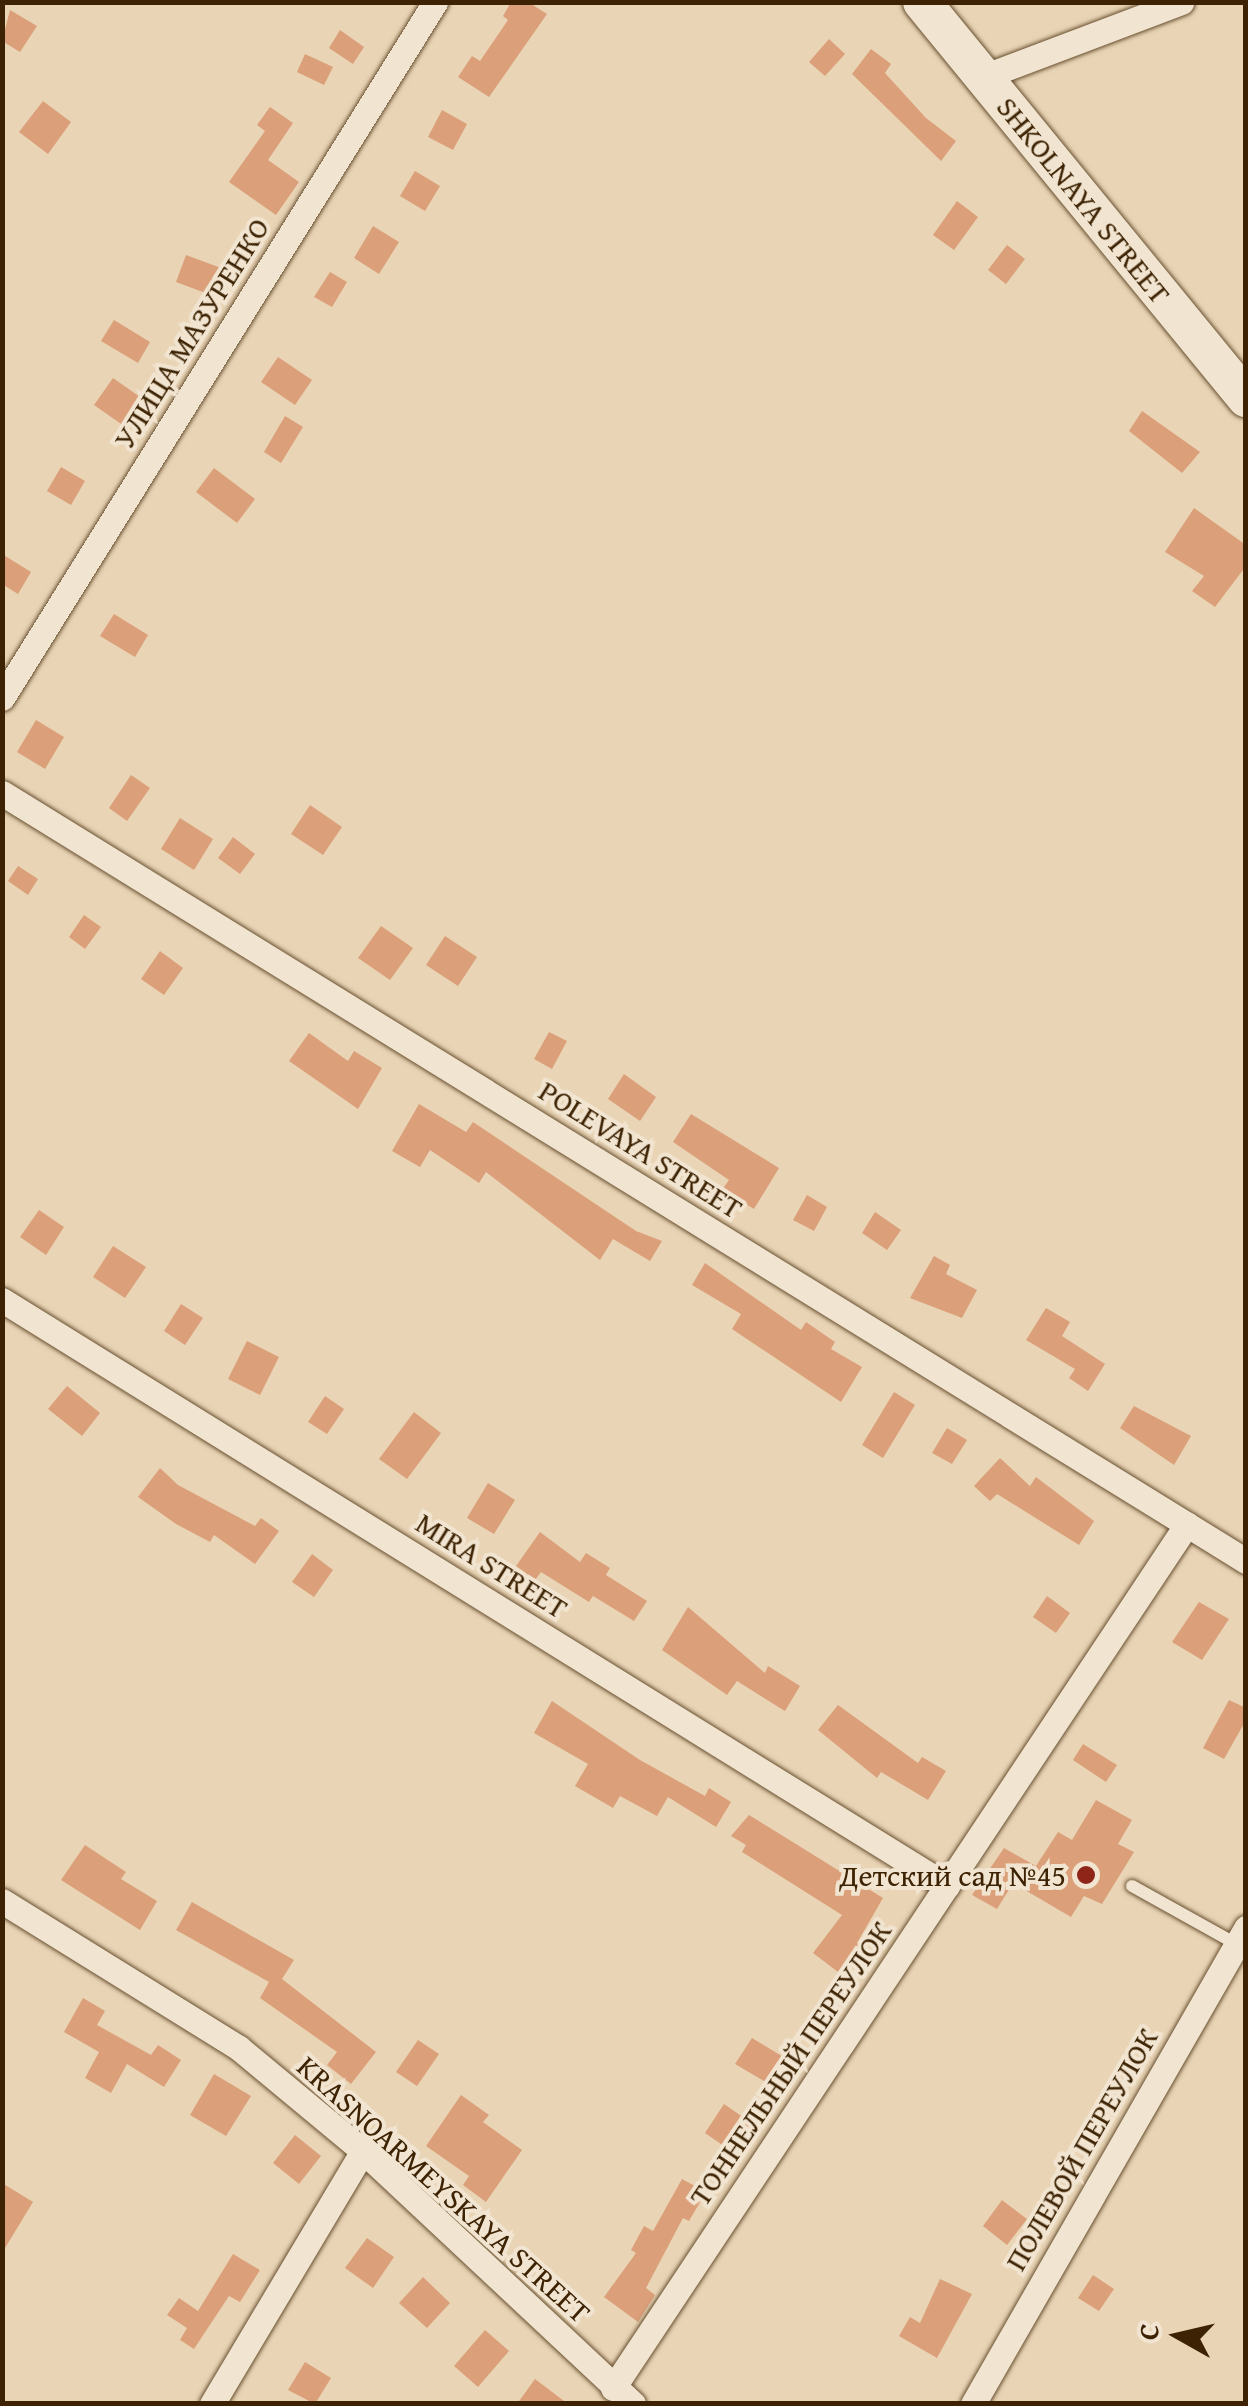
<!DOCTYPE html>
<meta charset="utf-8">
<style>
body{margin:0}
#map{position:relative;width:1248px;height:2406px;overflow:hidden;background:#e9d5b6;font-family:"Gentium Book Plus",serif}
div>[style]{position:absolute}
[style*='--x']{left:calc(var(--x)*1px);top:calc(var(--y)*1px);width:calc(var(--w)*1px);rotate:calc(var(--a)*1deg)}
.building>*{inset:0;background:#db9f79}
.roads{filter:drop-shadow(0 0 2px #685030) drop-shadow(0 0 2px #685030)}
.lane>*{height:12px;margin:-6px;padding:0 6px;transform-origin:6px;border-radius:6px;background:#f1e4d0}
.street>*{height:25px;margin:-12.5px;padding:0 12.5px;transform-origin:12.5px;border-radius:12.5px;background:#f1e4d0}
.secondary>*{height:38px;margin:-19px;padding:0 19px;transform-origin:19px;border-radius:19px;background:#f1e4d0}
.dots>*{width:28px;height:28px;translate:-50% -50%;box-sizing:border-box;border:5px solid #f1e4d0;border-radius:50%}
span{translate:-50% -50%;white-space:nowrap;text-align:center;line-height:1.15;-webkit-text-stroke:8px #f1e4d0;paint-order:stroke}
.street-label{font-size:30px;color:#3d2303}
.poi-label{font-size:30px;color:#3d2303}
.right{translate:-100% -50%;text-align:right}
.frame{position:absolute;inset:0;border:5px solid #3d2303;pointer-events:none}
.north{position:absolute;left:1128px;top:2286px;width:100px;height:100px;-webkit-text-stroke:8px #f1e4d0;paint-order:stroke;rotate:278deg;font-size:28px;font-weight:700;line-height:40px;text-align:center;color:#3d2303}
.north::after{content:'';display:block;margin:auto;width:35px;height:45px;background:#3d2303;clip-path:polygon(50% 0,100% 100%,50% 72%,0 100%)}
</style>
<div id="map">
<div class="building">
<i style="clip-path:polygon(511px 2px,528px 2px,547px 14px,489px 97px,458px 77px,472px 56px,480px 61px,508px 20px,503px 16px)"></i>
<i style="clip-path:polygon(10px 10px,37px 26px,20px 52px,2px 41px)"></i>
<i style="clip-path:polygon(340px 30px,364px 47px,353px 64px,329px 48px)"></i>
<i style="clip-path:polygon(829px 39px,845px 54px,825px 76px,809px 62px)"></i>
<i style="clip-path:polygon(871px 49px,891px 64px,885px 73px,926px 118px,956px 141px,941px 161px,852px 74px)"></i>
<i style="clip-path:polygon(305px 54px,333px 67px,324px 85px,297px 72px)"></i>
<i style="clip-path:polygon(43px 101px,71px 122px,48px 154px,19px 132px)"></i>
<i style="clip-path:polygon(270px 107px,293px 123px,268px 160px,299px 182px,276px 215px,229px 182px,265px 131px,257px 125px)"></i>
<i style="clip-path:polygon(442px 110px,467px 124px,453px 150px,428px 137px)"></i>
<i style="clip-path:polygon(415px 171px,440px 186px,425px 211px,400px 196px)"></i>
<i style="clip-path:polygon(957px 201px,978px 217px,954px 250px,933px 235px)"></i>
<i style="clip-path:polygon(373px 226px,399px 242px,379px 274px,354px 258px)"></i>
<i style="clip-path:polygon(1007px 245px,1025px 259px,1006px 284px,988px 270px)"></i>
<i style="clip-path:polygon(186px 255px,221px 268px,211px 295px,176px 282px)"></i>
<i style="clip-path:polygon(330px 272px,347px 282px,332px 307px,314px 297px)"></i>
<i style="clip-path:polygon(114px 320px,150px 342px,138px 363px,101px 341px)"></i>
<i style="clip-path:polygon(278px 357px,312px 380px,295px 405px,261px 382px)"></i>
<i style="clip-path:polygon(113px 378px,143px 399px,124px 426px,94px 405px)"></i>
<i style="clip-path:polygon(1142px 411px,1200px 452px,1182px 473px,1129px 431px)"></i>
<i style="clip-path:polygon(285px 416px,303px 427px,281px 463px,264px 452px)"></i>
<i style="clip-path:polygon(61px 467px,85px 481px,71px 505px,47px 491px)"></i>
<i style="clip-path:polygon(214px 468px,255px 499px,237px 523px,196px 492px)"></i>
<i style="clip-path:polygon(1194px 508px,1246px 545px,1246px 566px,1215px 607px,1192px 591px,1204px 576px,1165px 552px)"></i>
<i style="clip-path:polygon(2px 554px,31px 572px,18px 594px,2px 584px)"></i>
<i style="clip-path:polygon(114px 614px,148px 635px,135px 657px,100px 636px)"></i>
<i style="clip-path:polygon(36px 720px,64px 737px,45px 769px,17px 752px)"></i>
<i style="clip-path:polygon(131px 775px,150px 788px,127px 821px,109px 808px)"></i>
<i style="clip-path:polygon(310px 805px,342px 827px,323px 855px,291px 834px)"></i>
<i style="clip-path:polygon(180px 818px,213px 839px,194px 870px,161px 849px)"></i>
<i style="clip-path:polygon(233px 837px,255px 854px,240px 874px,218px 858px)"></i>
<i style="clip-path:polygon(18px 866px,38px 879px,28px 895px,8px 881px)"></i>
<i style="clip-path:polygon(84px 915px,101px 927px,85px 949px,69px 937px)"></i>
<i style="clip-path:polygon(381px 926px,413px 948px,390px 980px,358px 958px)"></i>
<i style="clip-path:polygon(445px 936px,477px 957px,458px 986px,426px 965px)"></i>
<i style="clip-path:polygon(160px 951px,183px 968px,164px 995px,141px 979px)"></i>
<i style="clip-path:polygon(549px 1032px,567px 1041px,552px 1069px,534px 1059px)"></i>
<i style="clip-path:polygon(309px 1033px,348px 1061px,354px 1051px,382px 1068px,358px 1109px,289px 1061px)"></i>
<i style="clip-path:polygon(624px 1074px,656px 1097px,640px 1121px,608px 1099px)"></i>
<i style="clip-path:polygon(419px 1104px,466px 1132px,473px 1122px,636px 1231px,662px 1241px,650px 1261px,613px 1239px,600px 1260px,486px 1172px,479px 1183px,430px 1150px,420px 1167px,392px 1151px)"></i>
<i style="clip-path:polygon(691px 1114px,779px 1168px,754px 1209px,722px 1190px,729px 1180px,673px 1142px)"></i>
<i style="clip-path:polygon(807px 1195px,827px 1207px,814px 1231px,793px 1220px)"></i>
<i style="clip-path:polygon(39px 1210px,64px 1227px,46px 1255px,20px 1237px)"></i>
<i style="clip-path:polygon(875px 1212px,901px 1230px,887px 1250px,862px 1233px)"></i>
<i style="clip-path:polygon(113px 1246px,146px 1267px,125px 1298px,93px 1277px)"></i>
<i style="clip-path:polygon(934px 1256px,950px 1265px,946px 1274px,977px 1290px,962px 1318px,910px 1298px)"></i>
<i style="clip-path:polygon(705px 1263px,801px 1330px,806px 1322px,835px 1342px,831px 1349px,862px 1367px,841px 1402px,732px 1329px,741px 1314px,692px 1285px)"></i>
<i style="clip-path:polygon(181px 1304px,203px 1318px,185px 1345px,164px 1331px)"></i>
<i style="clip-path:polygon(1046px 1308px,1070px 1322px,1062px 1336px,1105px 1364px,1088px 1391px,1069px 1378px,1075px 1369px,1026px 1340px)"></i>
<i style="clip-path:polygon(247px 1341px,279px 1357px,260px 1395px,228px 1379px)"></i>
<i style="clip-path:polygon(67px 1386px,100px 1413px,82px 1436px,48px 1409px)"></i>
<i style="clip-path:polygon(894px 1392px,915px 1405px,883px 1458px,862px 1445px)"></i>
<i style="clip-path:polygon(325px 1396px,344px 1409px,327px 1434px,308px 1422px)"></i>
<i style="clip-path:polygon(1134px 1406px,1191px 1436px,1174px 1465px,1120px 1428px)"></i>
<i style="clip-path:polygon(414px 1412px,441px 1433px,407px 1479px,379px 1459px)"></i>
<i style="clip-path:polygon(947px 1428px,967px 1440px,952px 1464px,932px 1453px)"></i>
<i style="clip-path:polygon(1000px 1458px,1030px 1486px,1036px 1477px,1094px 1521px,1079px 1545px,997px 1494px,990px 1501px,974px 1486px)"></i>
<i style="clip-path:polygon(160px 1468px,178px 1485px,255px 1526px,261px 1518px,279px 1531px,255px 1564px,214px 1535px,210px 1542px,176px 1524px,138px 1497px)"></i>
<i style="clip-path:polygon(488px 1483px,515px 1500px,494px 1534px,467px 1518px)"></i>
<i style="clip-path:polygon(540px 1532px,580px 1562px,586px 1553px,610px 1568px,606px 1575px,647px 1601px,634px 1621px,593px 1596px,589px 1602px,541px 1572px,535px 1580px,516px 1566px)"></i>
<i style="clip-path:polygon(312px 1554px,333px 1570px,314px 1597px,292px 1582px)"></i>
<i style="clip-path:polygon(1047px 1596px,1070px 1613px,1056px 1633px,1033px 1617px)"></i>
<i style="clip-path:polygon(1199px 1602px,1229px 1619px,1202px 1660px,1172px 1642px)"></i>
<i style="clip-path:polygon(688px 1607px,765px 1673px,768px 1666px,800px 1686px,785px 1711px,737px 1681px,727px 1695px,662px 1650px)"></i>
<i style="clip-path:polygon(1229px 1700px,1246px 1708px,1246px 1720px,1224px 1759px,1203px 1748px)"></i>
<i style="clip-path:polygon(552px 1701px,640px 1760px,705px 1796px,709px 1788px,731px 1802px,716px 1827px,668px 1797px,657px 1816px,620px 1796px,613px 1808px,575px 1786px,588px 1764px,534px 1733px)"></i>
<i style="clip-path:polygon(838px 1705px,918px 1763px,922px 1757px,946px 1771px,928px 1800px,881px 1772px,877px 1778px,818px 1730px)"></i>
<i style="clip-path:polygon(1083px 1744px,1117px 1765px,1106px 1782px,1073px 1760px)"></i>
<i style="clip-path:polygon(1096px 1800px,1132px 1820px,1118px 1844px,1134px 1852px,1102px 1904px,1084px 1896px,1071px 1917px,1013px 1883px,997px 1909px,972px 1895px,1004px 1848px,1036px 1866px,1058px 1832px,1072px 1840px)"></i>
<i style="clip-path:polygon(749px 1815px,883px 1898px,857px 1943px,863px 1948px,842px 1975px,813px 1953px,842px 1915px,742px 1852px,746px 1845px,731px 1836px)"></i>
<i style="clip-path:polygon(85px 1845px,126px 1872px,121px 1879px,157px 1901px,140px 1930px,61px 1880px)"></i>
<i style="clip-path:polygon(192px 1902px,294px 1960px,282px 1979px,376px 2052px,351px 2084px,327px 2065px,337px 2052px,260px 1998px,269px 1982px,176px 1930px)"></i>
<i style="clip-path:polygon(83px 1998px,105px 2011px,97px 2025px,151px 2055px,158px 2045px,181px 2060px,164px 2087px,127px 2064px,111px 2093px,85px 2078px,99px 2052px,64px 2032px)"></i>
<i style="clip-path:polygon(752px 2038px,785px 2058px,769px 2084px,735px 2064px)"></i>
<i style="clip-path:polygon(418px 2040px,439px 2054px,417px 2086px,396px 2072px)"></i>
<i style="clip-path:polygon(214px 2074px,251px 2096px,226px 2136px,190px 2115px)"></i>
<i style="clip-path:polygon(461px 2095px,489px 2115px,483px 2122px,522px 2150px,486px 2202px,463px 2185px,469px 2176px,426px 2146px)"></i>
<i style="clip-path:polygon(724px 2104px,753px 2124px,734px 2153px,705px 2133px)"></i>
<i style="clip-path:polygon(295px 2135px,321px 2156px,299px 2184px,273px 2163px)"></i>
<i style="clip-path:polygon(682px 2179px,706px 2192px,689px 2221px,683px 2218px,646px 2288px,655px 2295px,638px 2322px,604px 2297px,636px 2253px,631px 2250px,644px 2226px,653px 2231px)"></i>
<i style="clip-path:polygon(2px 2183px,33px 2202px,2px 2253px)"></i>
<i style="clip-path:polygon(1002px 2200px,1027px 2219px,1007px 2245px,983px 2226px)"></i>
<i style="clip-path:polygon(367px 2238px,394px 2257px,373px 2288px,345px 2268px)"></i>
<i style="clip-path:polygon(233px 2254px,260px 2270px,240px 2302px,229px 2296px,194px 2349px,180px 2340px,187px 2328px,167px 2315px,179px 2298px,198px 2311px)"></i>
<i style="clip-path:polygon(1093px 2275px,1114px 2289px,1099px 2311px,1078px 2298px)"></i>
<i style="clip-path:polygon(423px 2277px,450px 2303px,427px 2328px,399px 2303px)"></i>
<i style="clip-path:polygon(940px 2279px,972px 2294px,937px 2358px,899px 2336px,910px 2317px,920px 2323px)"></i>
<i style="clip-path:polygon(485px 2330px,509px 2351px,478px 2387px,454px 2366px)"></i>
<i style="clip-path:polygon(305px 2362px,331px 2378px,315px 2404px,288px 2390px)"></i>
<i style="clip-path:polygon(535px 2379px,568px 2404px,517px 2404px)"></i>
</div>
<div class="roads">
<div class="lane">
<i style="--x:1132;--y:1886;--w:119;--a:29.1"></i>
</div>
<div class="street">
<i style="--x:983;--y:77;--w:212;--a:-20.7"></i>
<i style="--x:2;--y:698;--w:820;--a:-58.11"></i>
<i style="--x:2;--y:793;--w:1462;--a:31.69"></i>
<i style="--x:2;--y:1300;--w:1112;--a:31.8"></i>
<i style="--x:2;--y:1901;--w:279;--a:31.8"></i>
<i style="--x:239;--y:2048;--w:161;--a:39.7"></i>
<i style="--x:363;--y:2151;--w:370;--a:43.1"></i>
<i style="--x:613;--y:2388;--w:1037;--a:-56.4"></i>
<i style="--x:212;--y:2404;--w:295;--a:-59.2"></i>
<i style="--x:973;--y:2404;--w:549;--a:-60.16"></i>
</div>
<div class="secondary">
<i style="--x:922;--y:2;--w:512;--a:50.71"></i>
</div>
</div>
<div class="dots">
<i style="left:1086px;top:1875px;background:#8f2418"></i>
</div>
<div class="street-label">
<span style="left:1084px;top:200px;rotate:51deg">SHKOLNAYA STREET</span>
<span style="left:191px;top:333px;rotate:-58deg">УЛИЦА МАЗУРЕНКО</span>
<span style="left:641px;top:1149px;rotate:32deg">POLEVAYA STREET</span>
<span style="left:492px;top:1565px;rotate:32deg">MIRA STREET</span>
<span style="left:790px;top:2063px;rotate:-56deg">ТОННЕЛЬНЫЙ ПЕРЕУЛОК</span>
<span style="left:1081px;top:2149px;rotate:-60deg">ПОЛЕВОЙ ПЕРЕУЛОК</span>
<span style="left:444px;top:2189px;rotate:42deg">KRASNOARMEYSKAYA STREET</span>
</div>
<div class="poi-label">
<span class="right" style="left:1066px;top:1875px">Детский сад №45</span>
</div>
<div class="frame"></div>
<div class="north">С</div>
</div>
